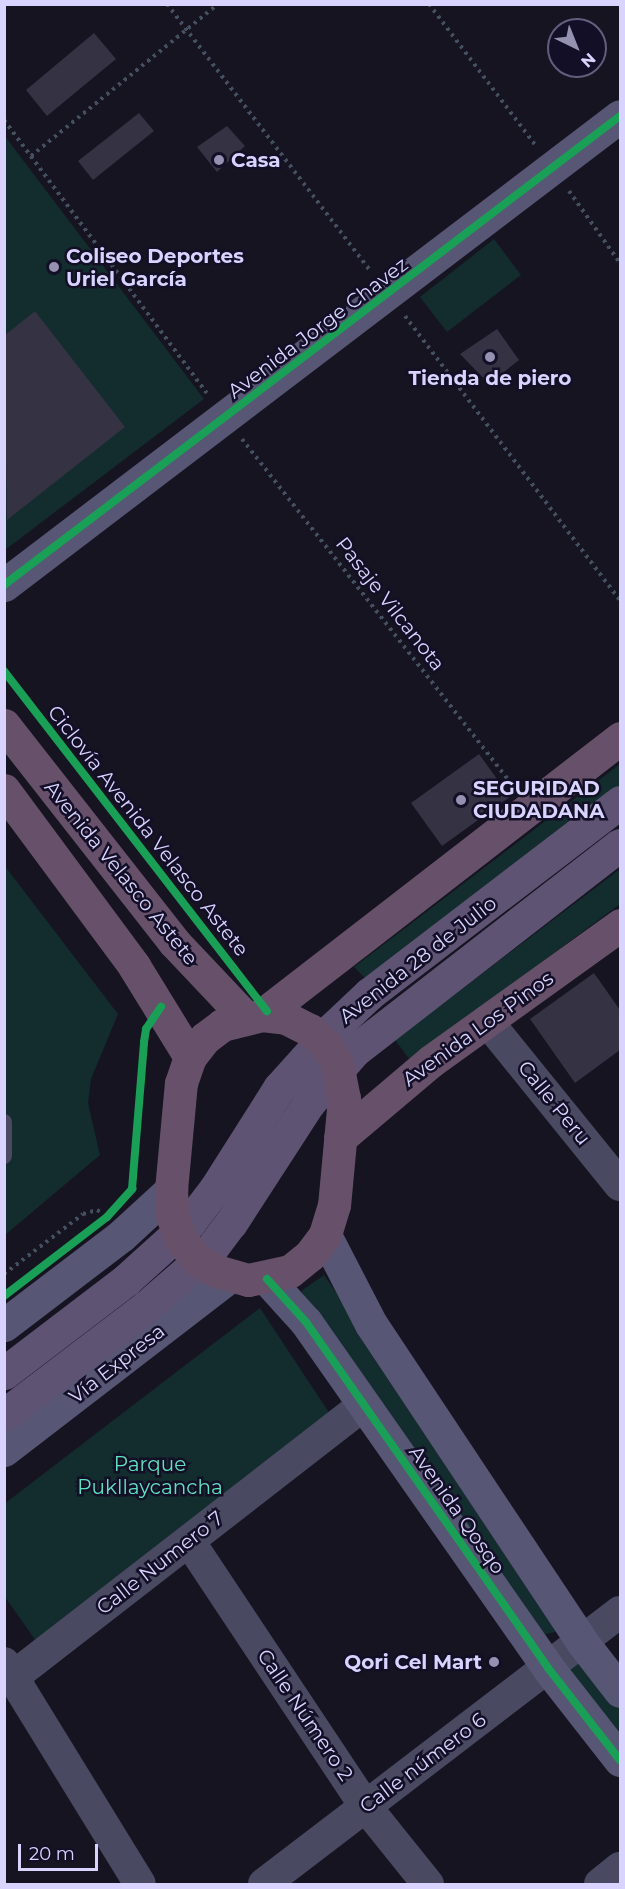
<!DOCTYPE html>
<meta charset="utf-8">
<style>
body{margin:0}
#map{position:relative;width:625px;height:1889px;overflow:hidden;background:#161421;font-family:Montserrat,sans-serif}
div>[style]{position:absolute}
[style*='--x']{left:calc(var(--x)*1px);top:calc(var(--y)*1px);width:calc(var(--w)*1px);rotate:calc(var(--a)*1deg)}
.green>*{inset:0;background:#132c2d}
.building>*{inset:0;background:#343243}
.path>*{height:4px;margin-top:-2px;transform-origin:0;background:repeating-linear-gradient(90deg,#44505f 0 3px,transparent 0 7.5px)}
.lane>*{height:16px;margin:-8px;padding:0 8px;transform-origin:8px;border-radius:8px;background:#4a4962}
.street>*{height:32px;margin:-16px;padding:0 16px;transform-origin:16px;border-radius:16px;background:#4a4962}
.secondary>*{height:33px;margin:-16.5px;padding:0 16.5px;transform-origin:16.5px;border-radius:16.5px;background:#575674}
.primary>*{height:33px;margin:-16.5px;padding:0 16.5px;transform-origin:16.5px;border-radius:16.5px;background:#5e5373}
.highway>*{height:33px;margin:-16.5px;padding:0 16.5px;transform-origin:16.5px;border-radius:16.5px;background:#67516a}
.cycleway>*{height:8px;margin:-4px;padding:0 4px;transform-origin:4px;border-radius:4px;background:#1a9f57}
.dots>*{width:16px;height:16px;translate:-50% -50%;box-sizing:border-box;border:3px solid #130f26;border-radius:50%}
span{translate:-50% -50%;white-space:nowrap;text-align:center;line-height:1.15;-webkit-text-stroke:5px #130f26;paint-order:stroke}
.poi-label{font-size:20px;color:#d9d4ff;font-weight:700}
.left{translate:0 -50%;text-align:left}
.right{translate:-100% -50%;text-align:right}
.street-label{font-size:20px;color:#d9d4ff}
.park-label{font-size:20px;color:#5fe0c0}
.frame{position:absolute;inset:0;border:6px solid #d9d4ff;pointer-events:none}
.north{position:absolute;left:547px;top:18px;width:60px;height:60px;box-sizing:border-box;background:#130f26;border:2px solid #625e7d;border-radius:50%;rotate:137deg;font-size:16px;font-weight:700;line-height:24px;text-align:center;color:#d9d4ff}
.north::after{content:'';display:block;margin:auto;width:21px;height:27px;background:#9591b1;clip-path:polygon(50% 0,100% 100%,50% 72%,0 100%)}
.scale{position:absolute;left:18px;top:1844px;width:80px;height:27px;box-sizing:border-box;border:3px solid #d9d4ff;border-top:0;padding-left:8px;font-size:18px;line-height:21px;white-space:nowrap;color:#d9d4ff;-webkit-text-stroke:4px #130f26;paint-order:stroke}
</style>
<div id="map">
<div class="green">
<i style="clip-path:polygon(4px 135px,204px 399px,5px 550px)"></i>
<i style="clip-path:polygon(494px 239px,521px 275px,447px 332px,420px 297px)"></i>
<i style="clip-path:polygon(620px 764px,620px 789px,367px 980px,354px 967px)"></i>
<i style="clip-path:polygon(4px 865px,118px 1014px,91px 1079px,88px 1103px,100px 1155px,5px 1235px)"></i>
<i style="clip-path:polygon(620px 869px,620px 904px,410px 1060px,395px 1040px)"></i>
<i style="clip-path:polygon(324px 1275px,567px 1629px,539px 1636px,404px 1445px,301px 1291px)"></i>
<i style="clip-path:polygon(260px 1308px,332px 1417px,38px 1644px,5px 1597px,4px 1504px)"></i>
<i style="clip-path:polygon(580px 1659px,620px 1701px,620px 1746px,564px 1677px)"></i>
</div>
<div class="building">
<i style="clip-path:polygon(94px 33px,116px 59px,47px 116px,26px 90px)"></i>
<i style="clip-path:polygon(139px 113px,154px 131px,93px 180px,78px 161px)"></i>
<i style="clip-path:polygon(227px 126px,245px 146px,217px 172px,197px 147px)"></i>
<i style="clip-path:polygon(35px 311px,125px 427px,7px 520px,4px 336px)"></i>
<i style="clip-path:polygon(497px 329px,519px 360px,489px 384px,460px 354px)"></i>
<i style="clip-path:polygon(479px 754px,510px 797px,442px 846px,411px 803px)"></i>
<i style="clip-path:polygon(594px 973px,620px 1010px,620px 1050px,575px 1083px,530px 1019px)"></i>
</div>
<div class="path">
<i style="--x:167;--y:4;--w:335;--a:52.7"></i>
<i style="--x:429;--y:4;--w:178;--a:53"></i>
<i style="--x:4;--y:120;--w:340;--a:53.4"></i>
<i style="--x:31;--y:156;--w:241;--a:-39.1"></i>
<i style="--x:569;--y:191;--w:88;--a:54.7"></i>
<i style="--x:405;--y:316;--w:356;--a:52.9"></i>
<i style="--x:242;--y:439;--w:440;--a:52"></i>
<i style="--x:4;--y:1274;--w:99;--a:-37.2"></i>
<i style="--x:83;--y:1214;--w:15;--a:-16"></i>
<i style="--x:97;--y:1210;--w:6;--a:31"></i>
</div>
<div class="lane">
<i style="--x:4;--y:1122;--w:34;--a:90"></i>
</div>
<div class="street">
<i style="--x:487;--y:1021;--w:211;--a:51"></i>
<i style="--x:189;--y:1541;--w:320;--a:56.4"></i>
<i style="--x:366;--y:1807;--w:99;--a:51.2"></i>
<i style="--x:4;--y:1663;--w:259;--a:58.4"></i>
<i style="--x:13;--y:1677;--w:443;--a:-37.8"></i>
<i style="--x:264;--y:1884;--w:448;--a:-37.4"></i>
<i style="--x:600;--y:1884;--w:26;--a:-39"></i>
</div>
<div class="secondary">
<i style="--x:4;--y:585;--w:774;--a:-37.28"></i>
<i style="--x:325;--y:1235;--w:100;--a:62.7"></i>
<i style="--x:371;--y:1324;--w:382;--a:56.4"></i>
<i style="--x:582;--y:1642;--w:62;--a:52.2"></i>
<i style="--x:267;--y:1279;--w:58;--a:47.8"></i>
<i style="--x:306;--y:1322;--w:422;--a:55"></i>
<i style="--x:548;--y:1668;--w:117;--a:52"></i>
<i style="--x:4;--y:1325;--w:148;--a:-37.3"></i>
<i style="--x:122;--y:1235;--w:67;--a:-42.6"></i>
<i style="--x:4;--y:1450;--w:284;--a:-37.6"></i>
</div>
<div class="primary">
<i style="--x:4;--y:1373;--w:153;--a:-37.3"></i>
<i style="--x:126;--y:1280;--w:85;--a:-42.1"></i>
<i style="--x:189;--y:1223;--w:43;--a:-52.6"></i>
<i style="--x:215;--y:1189;--w:120;--a:-57.6"></i>
<i style="--x:279;--y:1088;--w:81;--a:-48"></i>
<i style="--x:333;--y:1028;--w:50;--a:-43.4"></i>
<i style="--x:369;--y:994;--w:316;--a:-37.4"></i>
<i style="--x:4;--y:1415;--w:180;--a:-37.3"></i>
<i style="--x:147;--y:1306;--w:81;--a:-41"></i>
<i style="--x:208;--y:1253;--w:38;--a:-53"></i>
<i style="--x:231;--y:1223;--w:142;--a:-57.1"></i>
<i style="--x:308;--y:1104;--w:70;--a:-49"></i>
<i style="--x:354;--y:1051;--w:336;--a:-37.8"></i>
</div>
<div class="highway">
<i style="--x:4;--y:725;--w:276;--a:51.9"></i>
<i style="--x:174;--y:942;--w:102;--a:46.6"></i>
<i style="--x:4;--y:790;--w:219;--a:53.5"></i>
<i style="--x:134;--y:966;--w:107;--a:58.4"></i>
<i style="--x:262;--y:1015;--w:24;--a:7"></i>
<i style="--x:286;--y:1018;--w:27;--a:27"></i>
<i style="--x:310;--y:1030;--w:22;--a:43"></i>
<i style="--x:326;--y:1045;--w:21;--a:59"></i>
<i style="--x:337;--y:1063;--w:36;--a:79"></i>
<i style="--x:344;--y:1098;--w:107;--a:95.3"></i>
<i style="--x:334;--y:1205;--w:31;--a:107"></i>
<i style="--x:325;--y:1235;--w:25;--a:127"></i>
<i style="--x:310;--y:1255;--w:26;--a:141"></i>
<i style="--x:290;--y:1271;--w:43;--a:167.9"></i>
<i style="--x:248;--y:1280;--w:36;--a:-164"></i>
<i style="--x:213;--y:1270;--w:20;--a:-147"></i>
<i style="--x:196;--y:1259;--w:24;--a:-128"></i>
<i style="--x:181;--y:1240;--w:27;--a:-110"></i>
<i style="--x:172;--y:1215;--w:25;--a:-92"></i>
<i style="--x:171;--y:1190;--w:107;--a:-84.7"></i>
<i style="--x:181;--y:1083;--w:28;--a:-71"></i>
<i style="--x:190;--y:1057;--w:24;--a:-52"></i>
<i style="--x:205;--y:1038;--w:21;--a:-37"></i>
<i style="--x:222;--y:1025;--w:41;--a:-14"></i>
<i style="--x:262;--y:1015;--w:453;--a:-37.7"></i>
<i style="--x:340;--y:1138;--w:119;--a:-40.2"></i>
<i style="--x:431;--y:1061;--w:233;--a:-35.7"></i>
</div>
<div class="cycleway">
<i style="--x:4;--y:585;--w:774;--a:-37.28"></i>
<i style="--x:4;--y:671;--w:430;--a:52.3"></i>
<i style="--x:267;--y:1279;--w:58;--a:47.8"></i>
<i style="--x:306;--y:1322;--w:422;--a:55"></i>
<i style="--x:548;--y:1668;--w:117;--a:52"></i>
<i style="--x:4;--y:1296;--w:130;--a:-37.5"></i>
<i style="--x:107;--y:1217;--w:38;--a:-48"></i>
<i style="--x:132;--y:1189;--w:147;--a:-85.3"></i>
<i style="--x:144;--y:1042;--w:13;--a:-81"></i>
<i style="--x:146;--y:1029;--w:27;--a:-56"></i>
</div>
<div class="dots">
<i style="left:219px;top:160px;background:#9591b1"></i>
<i style="left:54px;top:267px;background:#9591b1"></i>
<i style="left:490px;top:357px;background:#9591b1"></i>
<i style="left:461px;top:800px;background:#9591b1"></i>
<i style="left:494px;top:1662px;background:#9591b1"></i>
</div>
<div class="poi-label">
<span class="left" style="left:231px;top:160px">Casa</span>
<span class="left" style="left:66px;top:268px">Coliseo Deportes<br>Uriel García</span>
<span style="left:490px;top:378px">Tienda de piero</span>
<span class="left" style="left:473px;top:800px">SEGURIDAD<br>CIUDADANA</span>
<span class="right" style="left:482px;top:1662px">Qori Cel Mart</span>
</div>
<div class="street-label">
<span style="left:318px;top:328px;rotate:-37deg">Avenida Jorge Chavez</span>
<span style="left:390px;top:604px;rotate:52deg">Pasaje Vilcanota</span>
<span style="left:148px;top:831px;rotate:52deg">Ciclovía Avenida Velasco Astete</span>
<span style="left:121px;top:873px;rotate:51deg">Avenida Velasco Astete</span>
<span style="left:418px;top:960px;rotate:-38deg">Avenida 28 de Julio</span>
<span style="left:478px;top:1029px;rotate:-36deg">Avenida Los Pinos</span>
<span style="left:554px;top:1103px;rotate:51deg">Calle Peru</span>
<span style="left:117px;top:1364px;rotate:-38deg">Vía Expresa</span>
<span style="left:457px;top:1510px;rotate:55deg">Avenida Qosqo</span>
<span style="left:160px;top:1563px;rotate:-38deg">Calle Numero 7</span>
<span style="left:305px;top:1715px;rotate:56deg">Calle Número 2</span>
<span style="left:423px;top:1763px;rotate:-37deg">Calle número 6</span>
</div>
<div class="park-label">
<span style="left:150px;top:1476px">Parque<br>Pukllaycancha</span>
</div>
<div class="frame"></div>
<div class="north">N</div>
<div class="scale">20 m</div>
</div>
